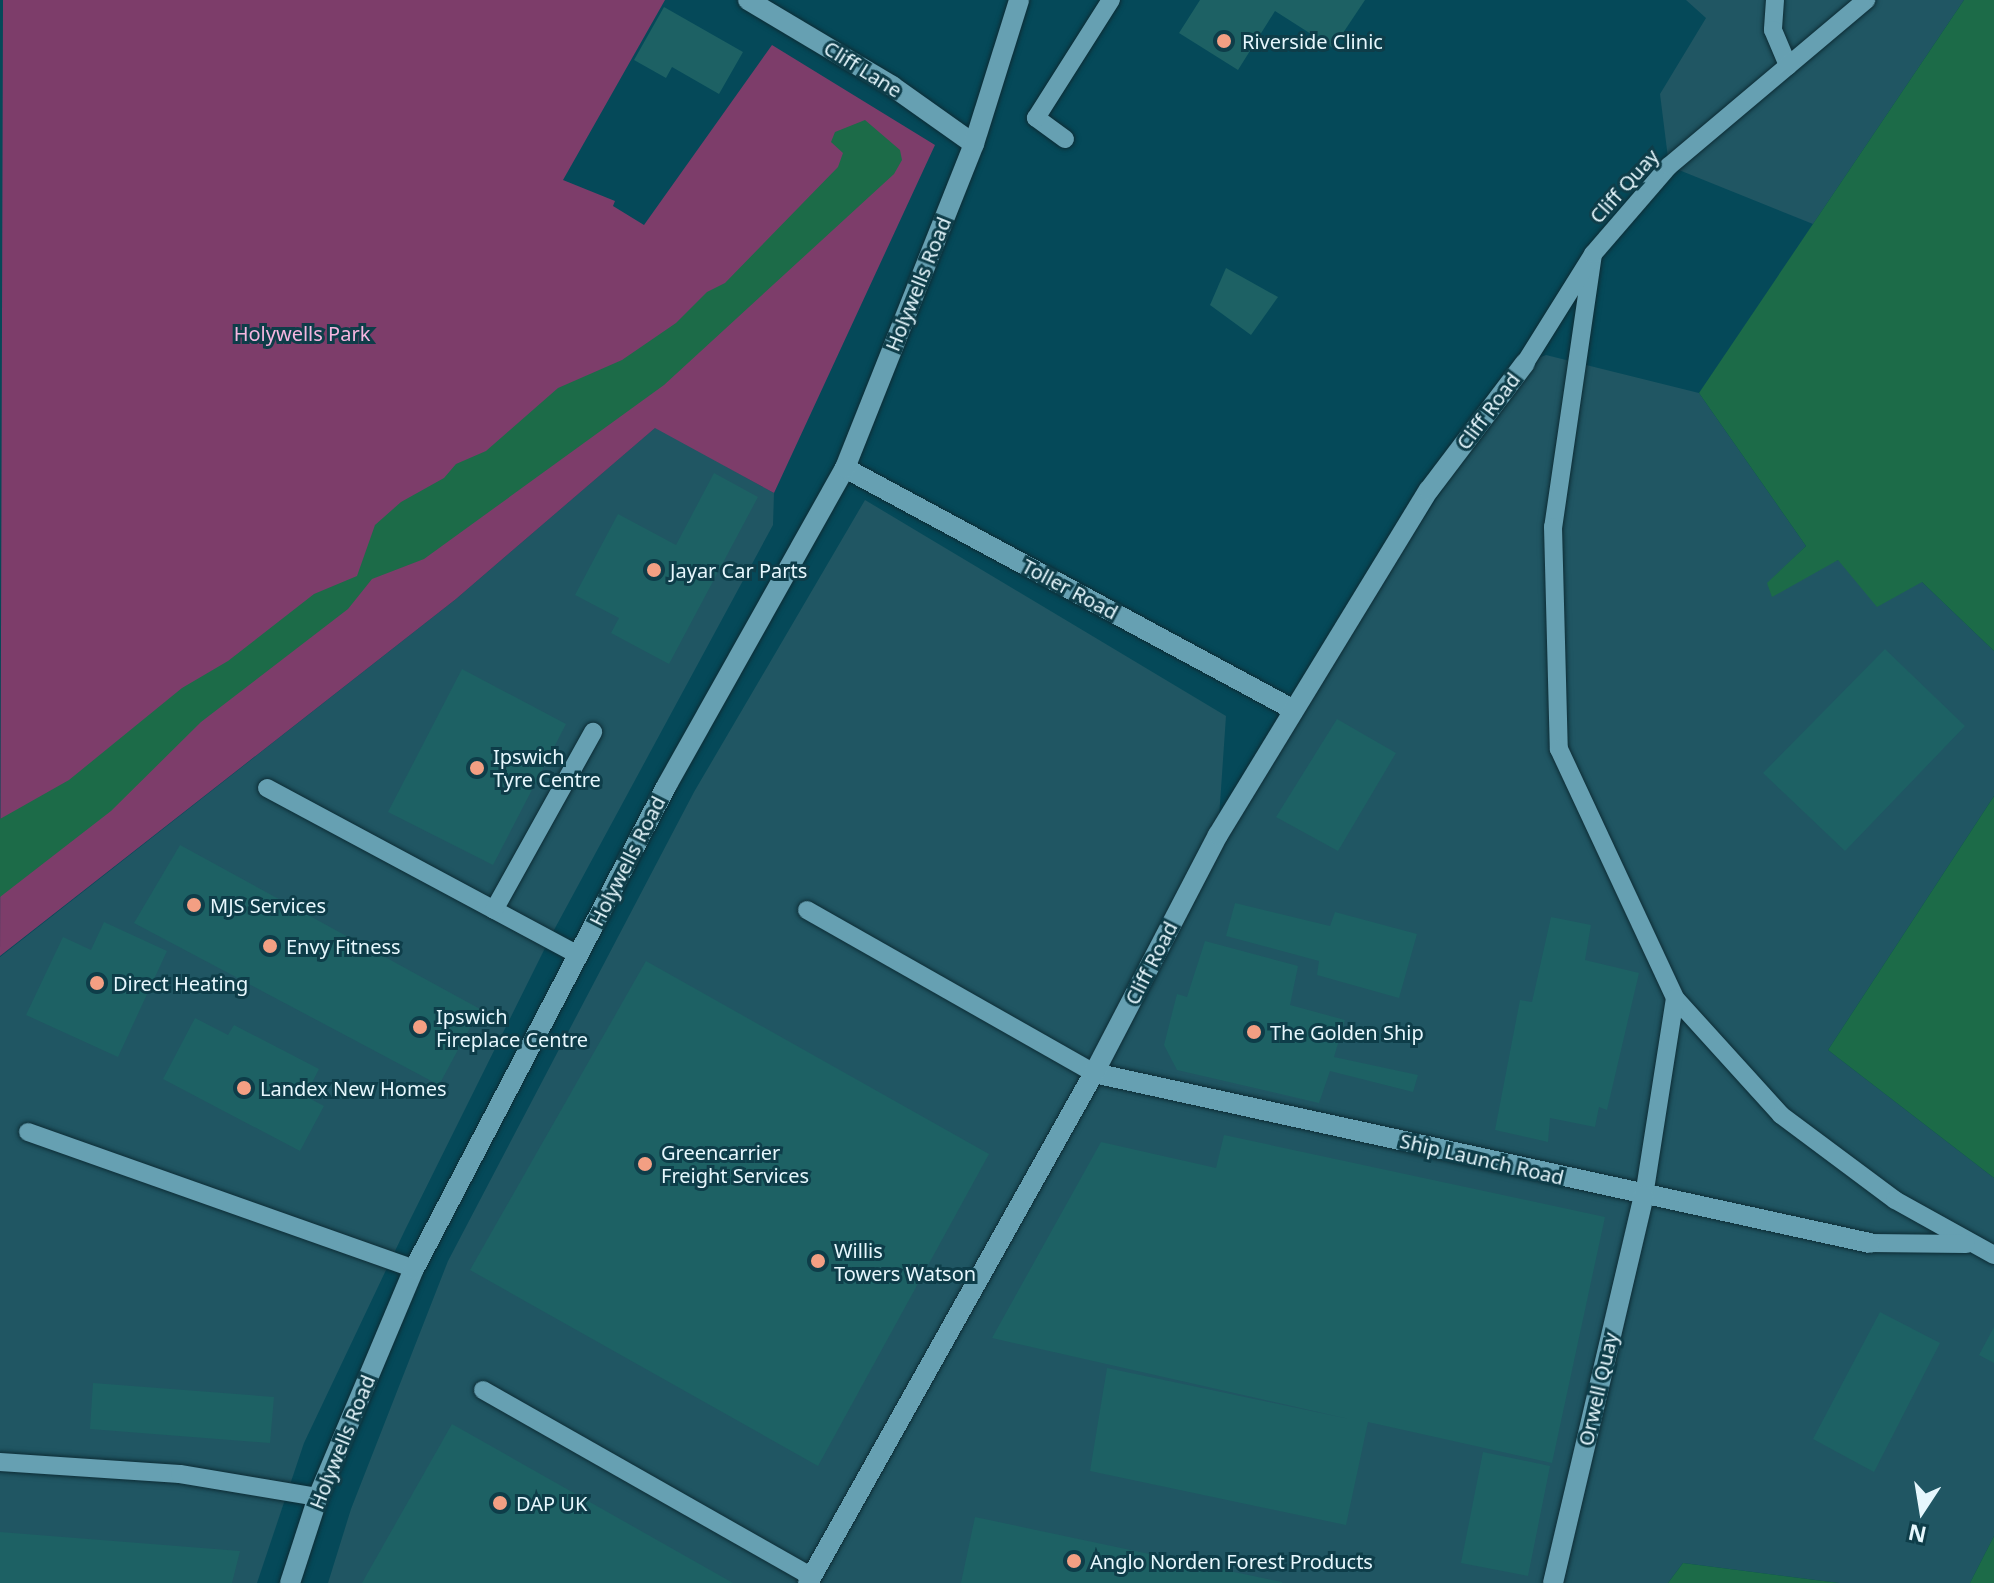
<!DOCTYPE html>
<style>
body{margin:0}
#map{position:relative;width:1994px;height:1583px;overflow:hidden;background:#054959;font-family:"Noto Sans",sans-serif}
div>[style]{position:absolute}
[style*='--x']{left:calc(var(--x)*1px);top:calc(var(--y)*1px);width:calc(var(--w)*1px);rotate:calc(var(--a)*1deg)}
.built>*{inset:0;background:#205663}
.green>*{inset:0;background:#7d3d6a}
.water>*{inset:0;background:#1c6b48}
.building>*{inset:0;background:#1d6164}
.roads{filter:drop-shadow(0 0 2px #0d2c35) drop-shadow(0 0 2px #0d2c35)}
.service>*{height:18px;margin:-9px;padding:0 9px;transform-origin:9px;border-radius:9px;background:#66a0b2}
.minor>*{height:20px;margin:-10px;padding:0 10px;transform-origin:10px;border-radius:10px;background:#66a0b2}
.tertiary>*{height:20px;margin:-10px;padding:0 10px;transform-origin:10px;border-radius:10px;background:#66a0b2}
.secondary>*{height:20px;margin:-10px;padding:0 10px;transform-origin:10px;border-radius:10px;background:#66a0b2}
.dots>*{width:22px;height:22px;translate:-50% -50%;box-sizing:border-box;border:4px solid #0e3d49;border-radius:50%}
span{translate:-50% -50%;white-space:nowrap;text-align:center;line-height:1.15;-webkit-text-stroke:6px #0e3d49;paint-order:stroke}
.poi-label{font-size:20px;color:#e6f7fd}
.left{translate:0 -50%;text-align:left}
.street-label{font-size:20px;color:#e6f7fd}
.park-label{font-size:20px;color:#f5b6e0}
.north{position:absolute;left:1882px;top:1471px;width:80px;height:80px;-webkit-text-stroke:6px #0e3d49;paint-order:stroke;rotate:192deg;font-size:22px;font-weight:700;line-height:32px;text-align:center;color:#e6f7fd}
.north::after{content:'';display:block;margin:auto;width:28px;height:36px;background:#e6f7fd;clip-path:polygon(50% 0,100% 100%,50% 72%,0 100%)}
</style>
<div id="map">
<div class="built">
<i style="clip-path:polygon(1686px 0,1964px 0,1813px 224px,1669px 166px,1660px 94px,1706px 18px)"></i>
<i style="clip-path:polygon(1546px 355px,1699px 393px,1806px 546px,1768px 583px,1838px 560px,1922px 582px,1994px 651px,1994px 796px,1828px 1050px,1994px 1178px,1994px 1536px,1970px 1583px,1839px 1583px,1683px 1563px,1668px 1583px,328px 1583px,351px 1509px,448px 1261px,694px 792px,865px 500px,1226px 716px,1218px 833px,1525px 363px)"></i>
<i style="clip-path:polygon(656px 427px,774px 493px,773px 525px,554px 930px,405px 1230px,304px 1443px,257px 1583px,0 1583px,0 957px,456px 599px)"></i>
</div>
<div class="green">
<i style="clip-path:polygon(3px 0,665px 0,563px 180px,615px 201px,613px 206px,644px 225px,772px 45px,935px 145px,774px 493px,655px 428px,456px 599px,0 956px)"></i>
</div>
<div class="water">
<i style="clip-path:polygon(1964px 0,1994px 0,1994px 651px,1922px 582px,1877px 607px,1838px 560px,1772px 597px,1767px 583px,1806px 546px,1699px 393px)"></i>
<i style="clip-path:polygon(865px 120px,900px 150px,902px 160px,894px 174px,664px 385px,424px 559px,372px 579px,348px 609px,201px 722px,111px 811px,0 897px,0 819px,69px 780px,182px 688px,228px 661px,314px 594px,357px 576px,375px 525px,401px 502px,444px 478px,456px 464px,486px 451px,558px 388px,622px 360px,676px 323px,707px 292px,725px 283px,838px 167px,843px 153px,831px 142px,835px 132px)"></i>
<i style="clip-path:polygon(1994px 796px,1994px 1178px,1828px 1050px)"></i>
<i style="clip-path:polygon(1994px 1536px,1994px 1583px,1970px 1583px)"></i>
<i style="clip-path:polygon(1683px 1563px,1839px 1583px,1668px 1583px)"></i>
</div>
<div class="building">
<i style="clip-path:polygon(1200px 0,1365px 0,1333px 48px,1275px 11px,1238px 70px,1179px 33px)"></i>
<i style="clip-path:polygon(664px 7px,743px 52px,719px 94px,672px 67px,666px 78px,634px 60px)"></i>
<i style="clip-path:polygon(1226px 268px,1278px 297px,1251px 335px,1210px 305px)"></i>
<i style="clip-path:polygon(714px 473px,758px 497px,669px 664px,611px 633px,619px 618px,575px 595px,618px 514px,676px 545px)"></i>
<i style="clip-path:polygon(1885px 649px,1965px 726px,1845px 851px,1763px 773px)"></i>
<i style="clip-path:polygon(462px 669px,566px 724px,493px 865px,388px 812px)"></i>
<i style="clip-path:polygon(1337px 719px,1396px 753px,1338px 851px,1276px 817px)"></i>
<i style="clip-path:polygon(180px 845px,480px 1009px,439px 1085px,134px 923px)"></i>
<i style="clip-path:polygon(1235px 903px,1330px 926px,1335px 912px,1417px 934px,1399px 998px,1317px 975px,1319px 961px,1226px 936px)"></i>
<i style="clip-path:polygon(1551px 917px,1591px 925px,1585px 960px,1639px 973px,1607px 1110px,1599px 1107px,1595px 1127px,1550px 1118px,1548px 1142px,1495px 1130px,1520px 1000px,1532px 1002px)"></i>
<i style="clip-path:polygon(104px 922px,167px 951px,118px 1057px,26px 1015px,63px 937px,91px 950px)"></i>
<i style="clip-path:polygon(1205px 941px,1298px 966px,1290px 1005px,1345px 1020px,1334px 1057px,1418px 1075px,1413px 1092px,1330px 1071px,1319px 1103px,1177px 1070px,1164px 1045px,1177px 994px,1187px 997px)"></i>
<i style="clip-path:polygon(646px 961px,989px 1154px,818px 1466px,470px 1270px)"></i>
<i style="clip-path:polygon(195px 1018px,228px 1035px,234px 1025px,319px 1069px,305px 1096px,324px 1106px,300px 1151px,163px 1079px)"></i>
<i style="clip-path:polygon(1224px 1135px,1605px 1217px,1552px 1463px,1368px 1422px,1346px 1525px,1090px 1471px,1107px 1368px,1349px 1419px,992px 1338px,1101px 1142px,1216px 1168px)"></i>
<i style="clip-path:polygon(1880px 1312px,1940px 1343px,1874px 1472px,1813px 1439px)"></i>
<i style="clip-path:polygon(1994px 1327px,1994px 1363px,1979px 1355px)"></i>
<i style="clip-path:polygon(93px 1383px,274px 1397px,270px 1443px,90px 1429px)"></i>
<i style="clip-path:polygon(452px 1424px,733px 1583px,362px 1583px)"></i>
<i style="clip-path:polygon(1483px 1452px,1550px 1466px,1528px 1576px,1461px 1563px)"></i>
<i style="clip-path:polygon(975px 1517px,1282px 1582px,1282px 1583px,961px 1583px)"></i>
<i style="clip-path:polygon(0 1532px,240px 1551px,232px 1583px,0 1583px)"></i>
</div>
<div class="roads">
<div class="service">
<i style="--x:1775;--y:0;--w:30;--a:94"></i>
<i style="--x:1773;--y:30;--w:39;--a:67"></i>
<i style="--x:1065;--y:139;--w:36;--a:-144"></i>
<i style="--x:1036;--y:118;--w:140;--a:-57.6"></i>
<i style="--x:1593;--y:254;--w:276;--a:98.3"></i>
<i style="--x:1553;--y:527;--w:222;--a:88.5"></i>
<i style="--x:1559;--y:749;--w:275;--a:65"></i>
<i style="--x:1675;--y:998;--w:158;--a:47.8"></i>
<i style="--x:1781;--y:1115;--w:142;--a:36.7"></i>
<i style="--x:1895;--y:1200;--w:113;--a:29.1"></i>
<i style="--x:1525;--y:363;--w:128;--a:-58"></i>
<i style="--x:1593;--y:254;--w:116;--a:-49.2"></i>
<i style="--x:1669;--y:166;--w:258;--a:-40.1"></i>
<i style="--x:267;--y:788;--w:353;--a:28.2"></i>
<i style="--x:494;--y:910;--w:204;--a:-60.9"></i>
<i style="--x:807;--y:910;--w:330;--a:29.6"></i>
<i style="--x:28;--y:1132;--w:410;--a:19.5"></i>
<i style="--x:1644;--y:1196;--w:200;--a:-81.1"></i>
<i style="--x:1870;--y:1243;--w:96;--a:0.6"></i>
<i style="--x:483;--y:1390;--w:377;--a:29.6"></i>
<i style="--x:0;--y:1462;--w:180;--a:3.8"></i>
<i style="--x:180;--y:1474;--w:140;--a:9.5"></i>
</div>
<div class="minor">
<i style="--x:845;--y:468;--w:510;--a:28.32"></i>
<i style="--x:1094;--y:1073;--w:794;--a:12.36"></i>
<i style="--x:1553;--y:1583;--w:398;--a:-76.8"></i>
</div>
<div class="tertiary">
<i style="--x:748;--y:0;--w:168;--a:30.8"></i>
<i style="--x:892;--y:86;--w:100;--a:35.3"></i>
<i style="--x:290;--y:1583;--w:90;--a:-72"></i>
<i style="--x:318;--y:1497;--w:247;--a:-67.2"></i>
<i style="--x:414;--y:1269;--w:546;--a:-62.4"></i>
<i style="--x:667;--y:785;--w:364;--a:-60.7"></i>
<i style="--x:845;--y:468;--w:349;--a:-68.3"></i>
<i style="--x:974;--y:144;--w:151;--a:-72.6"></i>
</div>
<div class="secondary">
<i style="--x:808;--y:1583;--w:585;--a:-60.72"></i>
<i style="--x:1094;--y:1073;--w:268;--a:-62.5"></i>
<i style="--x:1218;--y:835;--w:404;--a:-58.6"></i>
<i style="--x:1429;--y:490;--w:159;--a:-52.9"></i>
</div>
</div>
<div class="dots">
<i style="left:1224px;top:41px;background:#f39f83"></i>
<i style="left:654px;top:570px;background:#f39f83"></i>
<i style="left:477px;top:768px;background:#f39f83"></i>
<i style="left:194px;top:905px;background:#f39f83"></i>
<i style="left:270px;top:946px;background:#f39f83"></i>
<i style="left:97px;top:983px;background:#f39f83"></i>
<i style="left:420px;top:1027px;background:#f39f83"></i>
<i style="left:1254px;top:1032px;background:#f39f83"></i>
<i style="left:244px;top:1088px;background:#f39f83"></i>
<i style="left:645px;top:1164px;background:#f39f83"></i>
<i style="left:818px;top:1261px;background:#f39f83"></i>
<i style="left:500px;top:1503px;background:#f39f83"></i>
<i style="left:1074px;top:1561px;background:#f39f83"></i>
</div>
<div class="poi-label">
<span class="left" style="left:1242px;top:41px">Riverside Clinic</span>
<span class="left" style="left:670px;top:570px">Jayar Car Parts</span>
<span class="left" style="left:493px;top:768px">Ipswich<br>Tyre Centre</span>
<span class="left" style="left:210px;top:905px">MJS Services</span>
<span class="left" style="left:286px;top:946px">Envy Fitness</span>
<span class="left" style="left:113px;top:983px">Direct Heating</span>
<span class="left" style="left:436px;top:1028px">Ipswich<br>Fireplace Centre</span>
<span class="left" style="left:1270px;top:1032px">The Golden Ship</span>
<span class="left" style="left:260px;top:1088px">Landex New Homes</span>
<span class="left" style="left:661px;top:1164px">Greencarrier<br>Freight Services</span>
<span class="left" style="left:834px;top:1262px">Willis<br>Towers Watson</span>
<span class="left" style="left:516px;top:1503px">DAP UK</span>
<span class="left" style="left:1090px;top:1561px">Anglo Norden Forest Products</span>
</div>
<div class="street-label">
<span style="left:863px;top:69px;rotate:32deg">Cliff Lane</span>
<span style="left:1624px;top:186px;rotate:-48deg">Cliff Quay</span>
<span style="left:918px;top:284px;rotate:-68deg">Holywells Road</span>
<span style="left:1488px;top:411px;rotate:-53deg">Cliff Road</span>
<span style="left:1070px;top:589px;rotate:28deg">Toller Road</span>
<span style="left:627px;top:861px;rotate:-63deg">Holywells Road</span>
<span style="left:1151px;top:963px;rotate:-63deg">Cliff Road</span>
<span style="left:1482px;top:1159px;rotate:13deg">Ship Launch Road</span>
<span style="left:1598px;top:1389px;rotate:-77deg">Orwell Quay</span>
<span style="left:342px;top:1442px;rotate:-68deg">Holywells Road</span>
</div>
<div class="park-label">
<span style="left:302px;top:333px">Holywells Park</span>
</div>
<div class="north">N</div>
</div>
